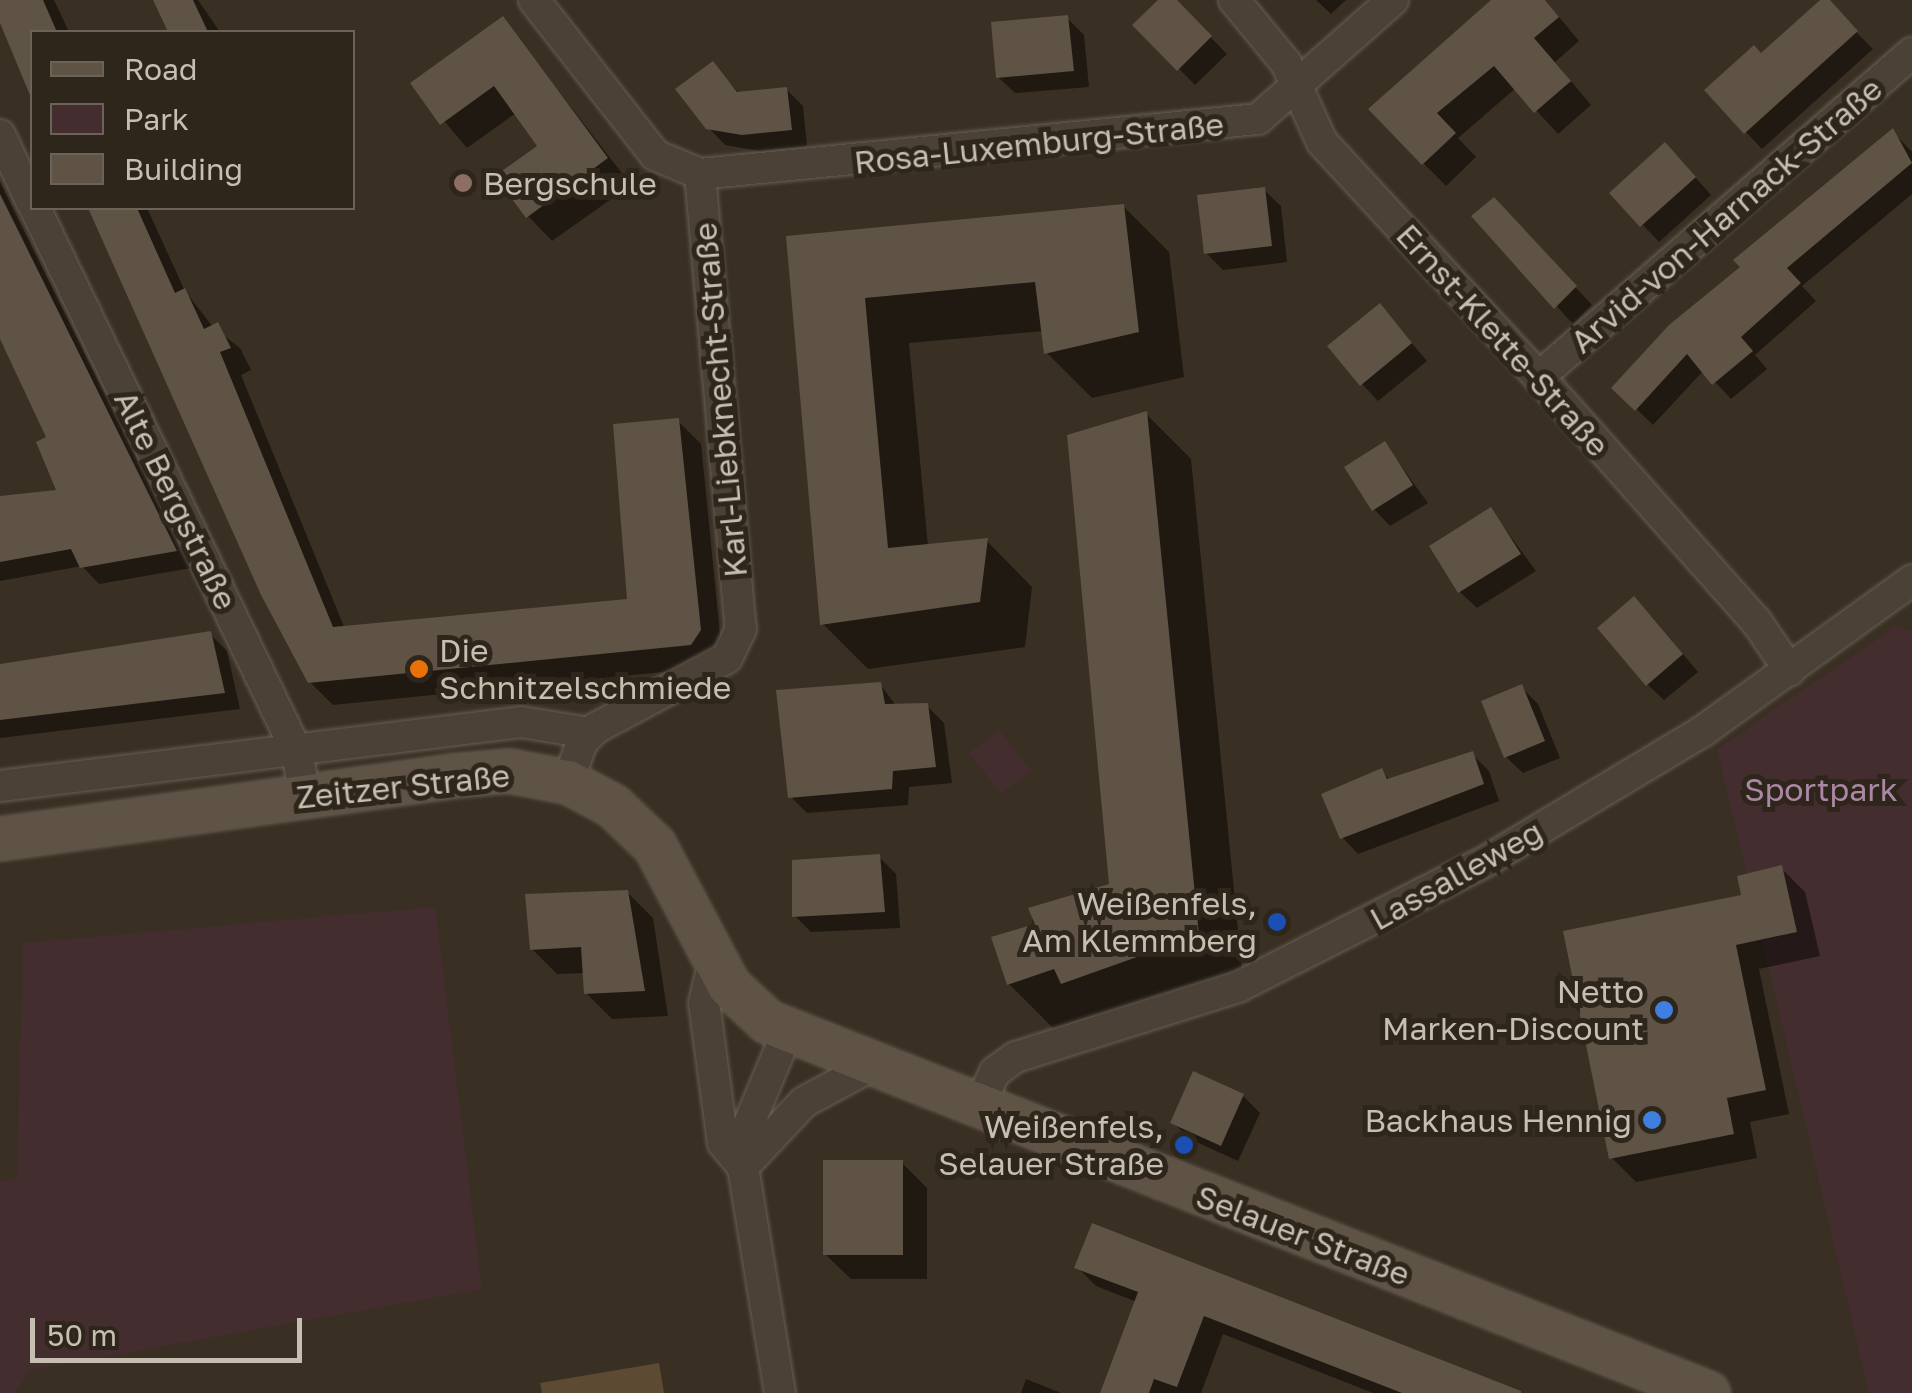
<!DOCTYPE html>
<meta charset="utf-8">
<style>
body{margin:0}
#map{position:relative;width:1912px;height:1393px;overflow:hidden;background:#3a2f23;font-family:"Golos Text",sans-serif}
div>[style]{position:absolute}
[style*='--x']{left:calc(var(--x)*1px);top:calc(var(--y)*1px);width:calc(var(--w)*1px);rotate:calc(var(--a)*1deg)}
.green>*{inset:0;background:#442d2f}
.water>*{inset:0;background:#5d4a33}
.shadow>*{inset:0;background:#0007}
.building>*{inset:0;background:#5e5344}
.roads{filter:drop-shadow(0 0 2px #685f54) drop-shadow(0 0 2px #685f54)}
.street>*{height:30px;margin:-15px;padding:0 15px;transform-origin:15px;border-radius:15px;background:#4b4136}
.secondary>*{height:42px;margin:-21px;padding:0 21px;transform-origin:21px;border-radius:21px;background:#5e5344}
.dots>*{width:28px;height:28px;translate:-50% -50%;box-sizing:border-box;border:5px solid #2f261b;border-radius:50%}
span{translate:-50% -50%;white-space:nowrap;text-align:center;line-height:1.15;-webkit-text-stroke:10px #2f261b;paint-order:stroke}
.street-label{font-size:32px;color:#c6beb1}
.poi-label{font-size:32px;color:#c6beb1}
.left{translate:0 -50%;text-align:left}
.right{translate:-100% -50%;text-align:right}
.park-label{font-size:32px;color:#ac87a5}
.legend{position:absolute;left:30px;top:30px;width:325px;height:180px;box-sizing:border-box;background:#2f261b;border:2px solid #6b6357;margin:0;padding:12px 18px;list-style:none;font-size:30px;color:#c6beb1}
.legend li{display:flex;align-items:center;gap:20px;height:50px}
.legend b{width:50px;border:2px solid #6b6357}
.scale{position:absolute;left:30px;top:1318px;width:272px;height:45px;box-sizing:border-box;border:5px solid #c6beb1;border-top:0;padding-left:12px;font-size:30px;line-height:35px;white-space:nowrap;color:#c6beb1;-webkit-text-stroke:8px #2f261b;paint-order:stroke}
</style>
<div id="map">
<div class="green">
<i style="clip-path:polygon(1895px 627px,1912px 631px,1912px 1393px,1869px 1393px,1717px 749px)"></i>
<i style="clip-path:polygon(999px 730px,1031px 771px,1001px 794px,969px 753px)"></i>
<i style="clip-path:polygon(435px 907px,482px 1289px,30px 1370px,15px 1393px,0 1393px,0 1182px,17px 1178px,23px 943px)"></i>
</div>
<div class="water">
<i style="clip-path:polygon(659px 1363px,664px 1393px,542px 1393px,540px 1383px)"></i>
</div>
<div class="shadow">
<i style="clip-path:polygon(0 0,54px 0,69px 32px,32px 32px,32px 93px,0 18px)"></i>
<i style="clip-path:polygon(155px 0,198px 0,220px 32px,171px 32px)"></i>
<i style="clip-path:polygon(1161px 0,1174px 0,1227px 54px,1195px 85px,1136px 25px)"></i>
<i style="clip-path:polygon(1316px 0,1346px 0,1331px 14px)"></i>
<i style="clip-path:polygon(1496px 0,1545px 0,1579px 41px,1555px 62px,1591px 105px,1558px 134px,1516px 88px,1458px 138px,1476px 157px,1446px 186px,1371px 110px)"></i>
<i style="clip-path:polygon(1824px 0,1873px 49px,1762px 149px,1746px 132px,1761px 56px)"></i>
<i style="clip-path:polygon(1067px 18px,1084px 35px,1089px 87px,1015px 93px,998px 77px)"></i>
<i style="clip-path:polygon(503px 19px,631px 185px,552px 241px,528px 216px,540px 146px,516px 113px,467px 148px,413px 84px)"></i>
<i style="clip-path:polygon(712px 64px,740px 94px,786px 89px,803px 106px,807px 146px,760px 151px,725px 145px,708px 127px)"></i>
<i style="clip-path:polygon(1893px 132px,1912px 152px,1912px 194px,1802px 286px,1816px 301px,1755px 355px,1767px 369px,1731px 399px,1704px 370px,1653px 425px,1614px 387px)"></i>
<i style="clip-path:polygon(1682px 162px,1711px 195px,1659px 242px,1613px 193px)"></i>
<i style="clip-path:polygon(0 182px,191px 568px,99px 584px,82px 566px,0 581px,0 498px,59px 493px,49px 438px,0 333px)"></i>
<i style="clip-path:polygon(1264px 190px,1281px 206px,1287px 262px,1223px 270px,1206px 253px)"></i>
<i style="clip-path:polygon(1123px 206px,1169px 252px,1184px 377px,1092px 398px,1047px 353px,1044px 331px,909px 343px,928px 546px,987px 541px,1032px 587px,1025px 647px,868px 669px,823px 624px,789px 238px)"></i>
<i style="clip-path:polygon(91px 208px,147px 208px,185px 291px,213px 327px,240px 348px,251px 370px,241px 375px,345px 629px,630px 602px,678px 421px,701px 444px,722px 654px,714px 667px,333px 705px,310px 682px,263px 594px)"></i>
<i style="clip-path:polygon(1475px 217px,1510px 217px,1592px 305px,1573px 324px)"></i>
<i style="clip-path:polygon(1380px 306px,1427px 361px,1378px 401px,1362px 384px)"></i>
<i style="clip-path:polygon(1146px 414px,1191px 459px,1243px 980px,1107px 1027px,1095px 1015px,1054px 1029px,1009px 984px,1112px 886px)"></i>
<i style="clip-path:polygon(1385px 444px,1428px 503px,1390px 526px,1374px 509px)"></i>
<i style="clip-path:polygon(1491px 510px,1536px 571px,1477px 608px,1460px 592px)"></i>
<i style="clip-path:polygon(1651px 616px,1698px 672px,1664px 700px,1647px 684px)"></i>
<i style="clip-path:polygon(210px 634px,227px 651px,240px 709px,0 738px,0 665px)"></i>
<i style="clip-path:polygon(880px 684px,897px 707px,927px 706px,944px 723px,952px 783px,909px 787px,908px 805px,807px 813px,790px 796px)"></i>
<i style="clip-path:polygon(1521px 687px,1538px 704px,1560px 758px,1523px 773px,1506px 757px)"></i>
<i style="clip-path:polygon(1472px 754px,1489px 771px,1499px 801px,1358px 854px,1342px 837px,1382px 771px,1391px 781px)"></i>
<i style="clip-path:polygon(879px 857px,896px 874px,900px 928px,811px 932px,795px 916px)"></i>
<i style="clip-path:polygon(1781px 868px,1805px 892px,1820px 956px,1759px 969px,1789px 1114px,1750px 1122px,1757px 1158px,1636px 1182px,1612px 1158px,1744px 897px)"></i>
<i style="clip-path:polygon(627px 892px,653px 918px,668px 1016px,612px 1019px,586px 993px,585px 973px,557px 974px,532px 949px)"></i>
<i style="clip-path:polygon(1243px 1096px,1260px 1113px,1238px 1161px,1190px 1139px,1173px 1122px)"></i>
<i style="clip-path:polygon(902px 1163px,927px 1188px,927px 1279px,851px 1279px,825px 1254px)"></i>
<i style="clip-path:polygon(1093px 1226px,1521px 1393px,1373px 1393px,1223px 1334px,1201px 1393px,1102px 1393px,1137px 1302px,1096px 1286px,1077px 1267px)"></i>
<i style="clip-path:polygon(1026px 1379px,1061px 1393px,1021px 1393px)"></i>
</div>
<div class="building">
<i style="clip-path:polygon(0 0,43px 0,57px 32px,32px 32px,32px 100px,0 23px)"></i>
<i style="clip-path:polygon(153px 0,193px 0,208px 32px,168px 32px)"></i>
<i style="clip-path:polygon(1158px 0,1177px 0,1212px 36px,1177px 71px,1132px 25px)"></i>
<i style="clip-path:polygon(1491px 0,1545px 0,1559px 17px,1534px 38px,1571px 81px,1534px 113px,1494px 66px,1437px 113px,1456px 133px,1422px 165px,1368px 109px)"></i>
<i style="clip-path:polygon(1820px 0,1830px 0,1858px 31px,1744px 134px,1704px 90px,1754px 45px,1761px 53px)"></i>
<i style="clip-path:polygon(1068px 15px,1074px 71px,996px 78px,991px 22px)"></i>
<i style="clip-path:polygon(503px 16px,608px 158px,526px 218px,495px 176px,537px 146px,494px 86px,440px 125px,410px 83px)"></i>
<i style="clip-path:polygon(713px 61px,737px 92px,787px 87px,792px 130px,742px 135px,706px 129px,675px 89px)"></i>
<i style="clip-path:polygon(1893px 128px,1912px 163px,1787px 268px,1801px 283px,1741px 337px,1753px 351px,1712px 385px,1687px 354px,1635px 411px,1611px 388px,1669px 325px,1740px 267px,1733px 260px)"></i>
<i style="clip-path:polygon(1665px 142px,1696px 177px,1640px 227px,1609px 193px)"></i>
<i style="clip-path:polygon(1265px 187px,1272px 246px,1204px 254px,1197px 195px)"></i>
<i style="clip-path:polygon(0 194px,177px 551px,80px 568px,71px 549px,0 562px,0 496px,56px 490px,36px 442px,46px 437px,0 339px)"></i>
<i style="clip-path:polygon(1494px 197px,1577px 286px,1554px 309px,1471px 216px)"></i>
<i style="clip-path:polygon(1124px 204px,1139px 332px,1044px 354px,1035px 282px,865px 298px,888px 548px,988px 538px,980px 602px,820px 625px,786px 236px)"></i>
<i style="clip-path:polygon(88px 208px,137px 208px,175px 293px,185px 288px,204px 329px,218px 322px,231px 348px,220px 352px,333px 627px,627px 599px,613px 424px,679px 418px,701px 630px,691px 645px,308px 683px,261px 595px)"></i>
<i style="clip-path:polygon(1380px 303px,1412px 343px,1360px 386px,1327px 346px)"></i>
<i style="clip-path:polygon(1147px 411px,1199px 935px,1061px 984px,1054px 969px,1007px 985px,991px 937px,1035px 924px,1028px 908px,1109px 884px,1067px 435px)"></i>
<i style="clip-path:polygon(1385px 441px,1413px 485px,1372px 511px,1344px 467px)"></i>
<i style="clip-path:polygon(1491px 507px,1521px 554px,1458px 593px,1429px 546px)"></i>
<i style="clip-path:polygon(1634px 596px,1683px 654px,1646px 686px,1597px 628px)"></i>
<i style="clip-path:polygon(211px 631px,225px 693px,0 720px,0 664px)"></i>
<i style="clip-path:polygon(881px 682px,885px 704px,928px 703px,936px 767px,893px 771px,892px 789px,788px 798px,776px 690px)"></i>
<i style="clip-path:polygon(1522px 684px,1545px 741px,1504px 758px,1481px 701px)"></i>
<i style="clip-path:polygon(1473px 751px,1484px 784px,1340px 839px,1321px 794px,1382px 768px,1387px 779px)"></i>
<i style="clip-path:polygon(880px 854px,885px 912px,792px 917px,792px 860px)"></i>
<i style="clip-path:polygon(1782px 865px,1797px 932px,1736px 945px,1766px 1090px,1727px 1098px,1734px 1134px,1609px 1159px,1563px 931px,1741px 895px,1737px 876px)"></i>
<i style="clip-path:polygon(628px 890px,645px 991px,584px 994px,581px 947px,530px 950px,525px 894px)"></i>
<i style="clip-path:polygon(1193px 1071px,1244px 1094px,1221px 1146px,1170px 1123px)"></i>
<i style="clip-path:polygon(823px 1160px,903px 1160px,903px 1255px,823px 1255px)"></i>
<i style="clip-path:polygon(1092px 1223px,1521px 1391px,1521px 1393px,1402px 1393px,1204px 1316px,1177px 1387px,1154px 1379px,1149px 1393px,1100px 1393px,1138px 1292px,1074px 1268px)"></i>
</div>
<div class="roads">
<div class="street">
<i style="--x:534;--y:0;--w:197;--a:52"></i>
<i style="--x:655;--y:155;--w:49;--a:22.9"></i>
<i style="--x:700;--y:174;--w:457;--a:84.9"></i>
<i style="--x:741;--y:629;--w:32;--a:116"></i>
<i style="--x:727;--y:658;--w:149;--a:151.9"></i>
<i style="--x:596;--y:728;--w:20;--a:135"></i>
<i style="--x:582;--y:742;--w:42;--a:109.3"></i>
<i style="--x:1234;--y:0;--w:82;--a:50.5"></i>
<i style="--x:1286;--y:63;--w:87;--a:65.5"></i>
<i style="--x:1322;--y:142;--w:320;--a:47.3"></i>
<i style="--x:1539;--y:377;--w:327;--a:48.4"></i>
<i style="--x:1756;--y:621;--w:60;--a:55.8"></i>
<i style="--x:0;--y:135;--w:75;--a:64.8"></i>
<i style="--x:700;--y:174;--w:561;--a:-5.63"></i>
<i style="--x:1258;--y:119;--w:180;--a:-41.4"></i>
<i style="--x:35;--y:208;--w:604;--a:64.28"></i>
<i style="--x:297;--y:752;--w:46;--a:79.9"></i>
<i style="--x:1539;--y:377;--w:494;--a:-41"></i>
<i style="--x:0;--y:786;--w:525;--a:-7"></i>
<i style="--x:521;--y:722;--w:70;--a:9.1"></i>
<i style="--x:714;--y:962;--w:42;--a:103.7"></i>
<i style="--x:704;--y:1003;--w:22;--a:82"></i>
<i style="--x:707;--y:1025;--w:119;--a:82.3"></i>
<i style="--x:723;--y:1143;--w:31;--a:50"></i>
<i style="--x:978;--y:1108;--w:40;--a:-65"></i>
<i style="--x:995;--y:1072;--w:26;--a:-36"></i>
<i style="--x:1016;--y:1057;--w:233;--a:-17.5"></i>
<i style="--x:1238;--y:987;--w:283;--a:-26.9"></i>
<i style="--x:1490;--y:859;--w:249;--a:-31"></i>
<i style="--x:1703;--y:731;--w:258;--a:-35.8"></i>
<i style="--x:743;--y:1167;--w:89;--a:-46.8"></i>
<i style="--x:804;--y:1102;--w:76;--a:-28.2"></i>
<i style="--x:780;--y:1393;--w:229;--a:-99.3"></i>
<i style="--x:743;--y:1167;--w:34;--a:-87"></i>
<i style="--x:745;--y:1133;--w:108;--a:-67.2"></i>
</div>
<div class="secondary">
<i style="--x:0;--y:839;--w:456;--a:-7.9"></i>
<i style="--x:452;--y:776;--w:57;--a:-5"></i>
<i style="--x:509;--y:771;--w:60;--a:10.6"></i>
<i style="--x:568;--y:782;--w:51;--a:28.1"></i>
<i style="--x:613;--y:806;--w:58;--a:43.6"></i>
<i style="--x:655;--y:846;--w:158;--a:62.1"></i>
<i style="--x:729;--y:986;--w:53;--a:42.7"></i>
<i style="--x:768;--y:1022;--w:1011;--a:21.54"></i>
</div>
</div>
<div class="dots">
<i style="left:463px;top:183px;background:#8d6e63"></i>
<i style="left:419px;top:669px;background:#e8710a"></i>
<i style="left:1277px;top:922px;background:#1a4fb4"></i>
<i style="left:1664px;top:1010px;background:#3f7fe0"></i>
<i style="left:1652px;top:1120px;background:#3f7fe0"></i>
<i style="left:1184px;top:1145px;background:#1a4fb4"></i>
</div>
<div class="street-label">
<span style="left:1039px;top:143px;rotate:-6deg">Rosa-Luxemburg-Straße</span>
<span style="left:1726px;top:215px;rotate:-41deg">Arvid-von-Harnack-Straße</span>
<span style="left:1503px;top:340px;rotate:48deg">Ernst-Klette-Straße</span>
<span style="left:720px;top:400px;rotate:-95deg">Karl-Liebknecht-Straße</span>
<span style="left:176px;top:500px;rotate:64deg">Alte Bergstraße</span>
<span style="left:403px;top:786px;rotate:-6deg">Zeitzer Straße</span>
<span style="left:1456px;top:875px;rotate:-29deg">Lassalleweg</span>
<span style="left:1303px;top:1235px;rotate:21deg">Selauer Straße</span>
</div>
<div class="poi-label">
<span class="left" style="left:483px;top:183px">Bergschule</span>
<span class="left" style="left:439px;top:669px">Die<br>Schnitzelschmiede</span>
<span class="right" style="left:1257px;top:922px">Weißenfels,<br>Am Klemmberg</span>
<span class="right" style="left:1644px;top:1010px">Netto<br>Marken-Discount</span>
<span class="right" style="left:1632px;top:1120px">Backhaus Hennig</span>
<span class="right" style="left:1164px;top:1145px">Weißenfels,<br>Selauer Straße</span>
</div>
<div class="park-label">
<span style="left:1821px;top:789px">Sportpark</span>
</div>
<ul class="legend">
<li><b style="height:12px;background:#5e5344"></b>Road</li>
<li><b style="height:28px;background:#442d2f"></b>Park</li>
<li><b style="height:28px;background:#5e5344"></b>Building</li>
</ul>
<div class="scale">50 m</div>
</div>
